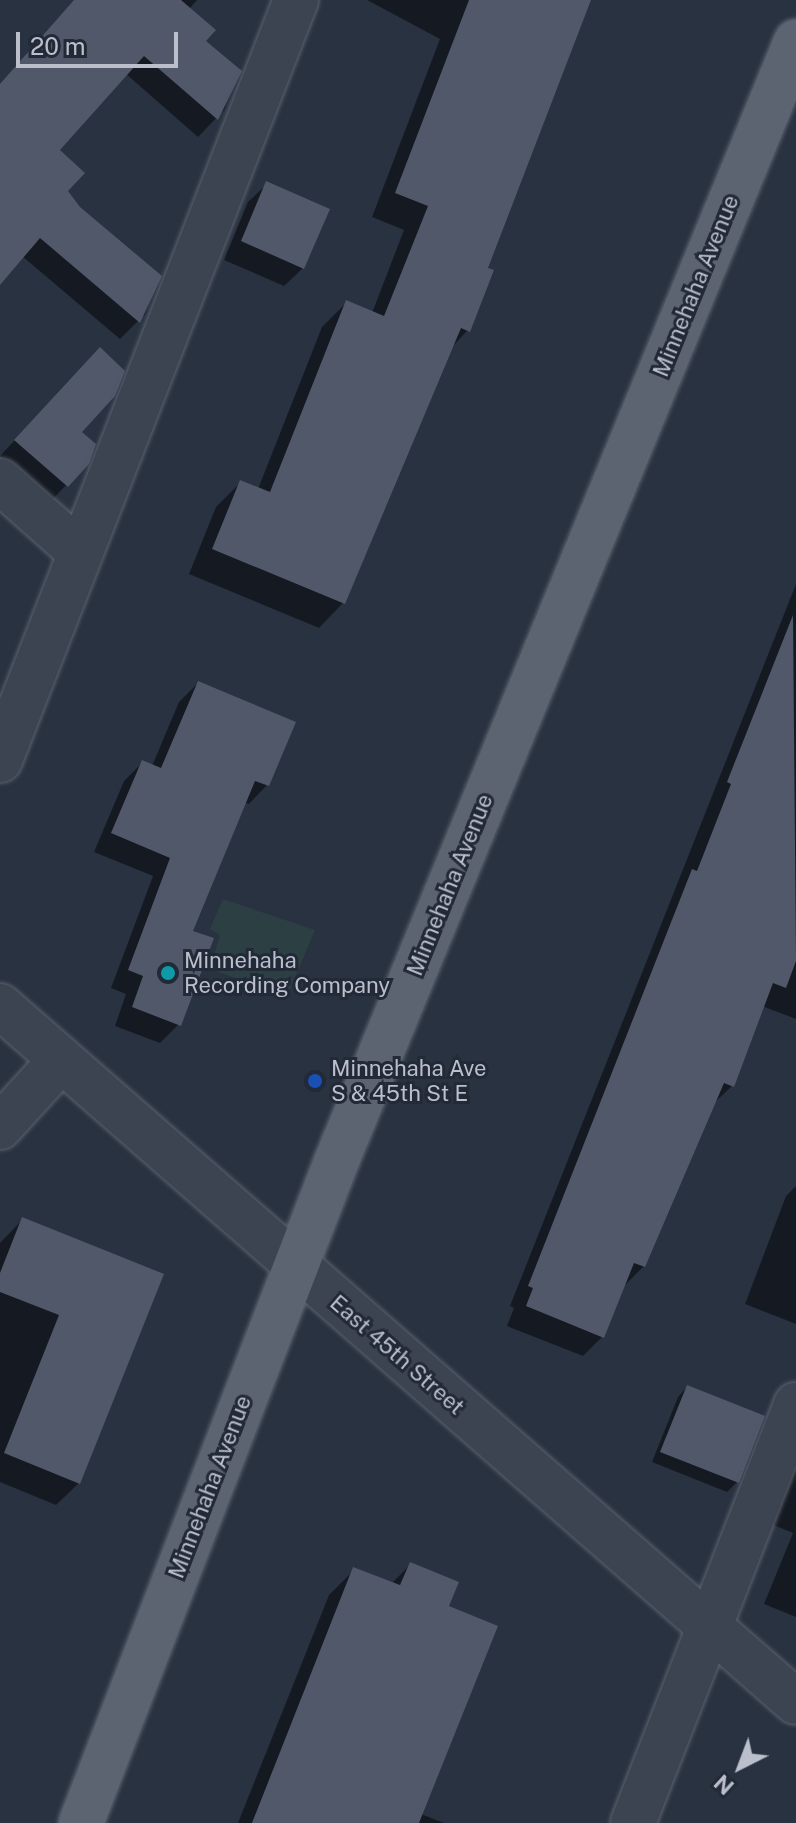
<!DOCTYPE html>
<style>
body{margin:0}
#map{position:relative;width:796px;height:1823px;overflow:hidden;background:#293241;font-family:"Public Sans",sans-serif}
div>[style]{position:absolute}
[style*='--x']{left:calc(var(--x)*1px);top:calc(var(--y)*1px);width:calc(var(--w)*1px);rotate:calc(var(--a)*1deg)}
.green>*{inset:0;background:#2c4043}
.shadow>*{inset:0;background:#0007}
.building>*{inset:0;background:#50586a}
.roads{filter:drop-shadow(0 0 2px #5b626e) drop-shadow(0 0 2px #5b626e)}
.minor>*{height:44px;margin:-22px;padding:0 22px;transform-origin:22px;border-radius:22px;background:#3d4451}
.major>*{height:44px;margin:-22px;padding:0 22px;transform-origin:22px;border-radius:22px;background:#5c6371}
.dots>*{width:22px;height:22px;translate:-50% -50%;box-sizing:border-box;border:4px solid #222937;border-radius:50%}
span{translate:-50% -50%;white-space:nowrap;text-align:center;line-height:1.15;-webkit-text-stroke:6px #222937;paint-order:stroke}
.street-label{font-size:22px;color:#babfcb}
.poi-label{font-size:22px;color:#babfcb}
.left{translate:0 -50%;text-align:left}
.north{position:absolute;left:700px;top:1727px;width:80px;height:80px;-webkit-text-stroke:6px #222937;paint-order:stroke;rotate:222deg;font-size:22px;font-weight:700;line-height:32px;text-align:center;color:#babfcb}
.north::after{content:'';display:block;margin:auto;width:28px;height:36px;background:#babfcb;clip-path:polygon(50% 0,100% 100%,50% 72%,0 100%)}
.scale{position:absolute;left:16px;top:32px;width:162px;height:36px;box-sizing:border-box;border:4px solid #babfcb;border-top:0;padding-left:10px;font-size:24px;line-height:28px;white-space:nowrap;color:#babfcb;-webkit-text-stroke:6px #222937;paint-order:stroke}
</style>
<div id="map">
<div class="green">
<i style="clip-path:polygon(223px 899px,315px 930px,287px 996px,210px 969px,220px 935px,210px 929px)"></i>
</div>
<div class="shadow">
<i style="clip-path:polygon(80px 0,197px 0,189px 9px,204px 41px,239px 71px,224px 110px,198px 137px,125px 73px,57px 150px,66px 191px,79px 208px,159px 277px,145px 314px,120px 339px,22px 256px,0 282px,0 86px)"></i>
<i style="clip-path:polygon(367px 0,589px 0,485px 269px,468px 330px,451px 348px,343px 603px,319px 628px,189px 574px,216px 507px,241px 482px,258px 489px,322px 327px,346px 303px,372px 313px,404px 230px,372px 217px,440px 39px)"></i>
<i style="clip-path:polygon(267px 184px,303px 268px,284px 286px,224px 260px,248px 202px)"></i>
<i style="clip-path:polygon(85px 365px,79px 432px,87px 463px,51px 501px,0 456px)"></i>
<i style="clip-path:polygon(796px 584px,796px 1019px,762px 1006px,732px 1086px,713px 1104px,644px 1266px,623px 1287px,603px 1336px,583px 1356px,507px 1326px,514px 1308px,510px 1306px)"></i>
<i style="clip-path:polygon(198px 683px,267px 785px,249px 804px,244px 802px,190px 932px,179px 1024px,160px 1043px,115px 1026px,126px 994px,111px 988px,153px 876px,94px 852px,124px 781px,143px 762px,152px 766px,179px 702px)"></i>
<i style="clip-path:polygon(796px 1186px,796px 1324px,745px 1304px,786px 1196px)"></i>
<i style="clip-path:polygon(23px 1219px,162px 1275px,79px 1483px,56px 1505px,0 1482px,0 1243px)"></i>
<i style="clip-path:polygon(687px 1387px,737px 1482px,727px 1492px,652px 1462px,678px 1397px)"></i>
<i style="clip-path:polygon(796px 1440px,796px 1617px,764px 1604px,793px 1533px,766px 1522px)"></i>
<i style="clip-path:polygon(410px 1565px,446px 1607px,421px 1814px,444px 1823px,238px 1823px,329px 1595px,354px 1570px,391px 1584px)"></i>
</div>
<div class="building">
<i style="clip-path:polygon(74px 0,181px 0,216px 30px,206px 41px,242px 71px,218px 120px,144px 56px,60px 150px,85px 173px,68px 191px,80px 207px,162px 276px,140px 323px,40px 238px,0 285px,0 84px)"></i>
<i style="clip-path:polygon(469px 0,591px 0,488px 268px,494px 270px,470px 332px,461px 328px,345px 604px,212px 549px,240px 480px,270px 492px,346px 300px,384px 316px,428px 206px,395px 193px)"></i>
<i style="clip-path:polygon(266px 181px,330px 209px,304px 269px,241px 241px)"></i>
<i style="clip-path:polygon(100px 347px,125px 371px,115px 396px,82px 432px,96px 444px,89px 464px,68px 487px,14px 440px)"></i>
<i style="clip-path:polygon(793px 615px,796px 961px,786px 988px,773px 983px,734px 1087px,724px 1083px,645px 1267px,634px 1263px,604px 1338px,526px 1306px,533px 1288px,528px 1286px,692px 869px,697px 871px,731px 784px,727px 782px)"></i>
<i style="clip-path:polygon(198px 681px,296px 722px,269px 786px,255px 781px,193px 931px,214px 938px,181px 1026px,132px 1007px,143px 976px,128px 970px,170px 858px,111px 833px,142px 760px,161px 768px)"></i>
<i style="clip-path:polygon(22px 1217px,164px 1274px,80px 1484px,4px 1453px,59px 1315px,0 1292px,0 1273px)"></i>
<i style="clip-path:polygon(687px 1385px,765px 1416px,739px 1483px,660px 1452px)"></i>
<i style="clip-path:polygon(410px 1562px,459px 1582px,449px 1606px,498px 1626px,419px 1823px,252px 1823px,353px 1567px,400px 1585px)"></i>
</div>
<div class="roads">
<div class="minor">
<i style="--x:0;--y:481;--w:107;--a:41.6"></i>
<i style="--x:0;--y:760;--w:816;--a:-68.72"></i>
<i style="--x:0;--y:1006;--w:1057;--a:41.17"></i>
<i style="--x:0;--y:1127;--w:91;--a:-47.7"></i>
<i style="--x:633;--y:1823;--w:449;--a:-68.7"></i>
</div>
<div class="major">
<i style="--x:81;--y:1823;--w:711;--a:-68.89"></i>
<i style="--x:337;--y:1160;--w:1209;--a:-67.68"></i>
</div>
</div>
<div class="dots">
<i style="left:168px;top:973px;background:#0f9aa8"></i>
<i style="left:315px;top:1081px;background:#1a4fb4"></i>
</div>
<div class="street-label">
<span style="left:696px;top:286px;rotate:-68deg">Minnehaha Avenue</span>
<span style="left:450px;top:885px;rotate:-68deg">Minnehaha Avenue</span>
<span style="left:397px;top:1355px;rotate:41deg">East 45th Street</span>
<span style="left:210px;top:1487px;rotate:-69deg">Minnehaha Avenue</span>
</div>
<div class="poi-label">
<span class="left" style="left:184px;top:973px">Minnehaha<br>Recording Company</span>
<span class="left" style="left:331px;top:1081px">Minnehaha Ave<br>S &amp; 45th St E</span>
</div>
<div class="north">N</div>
<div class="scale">20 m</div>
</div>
